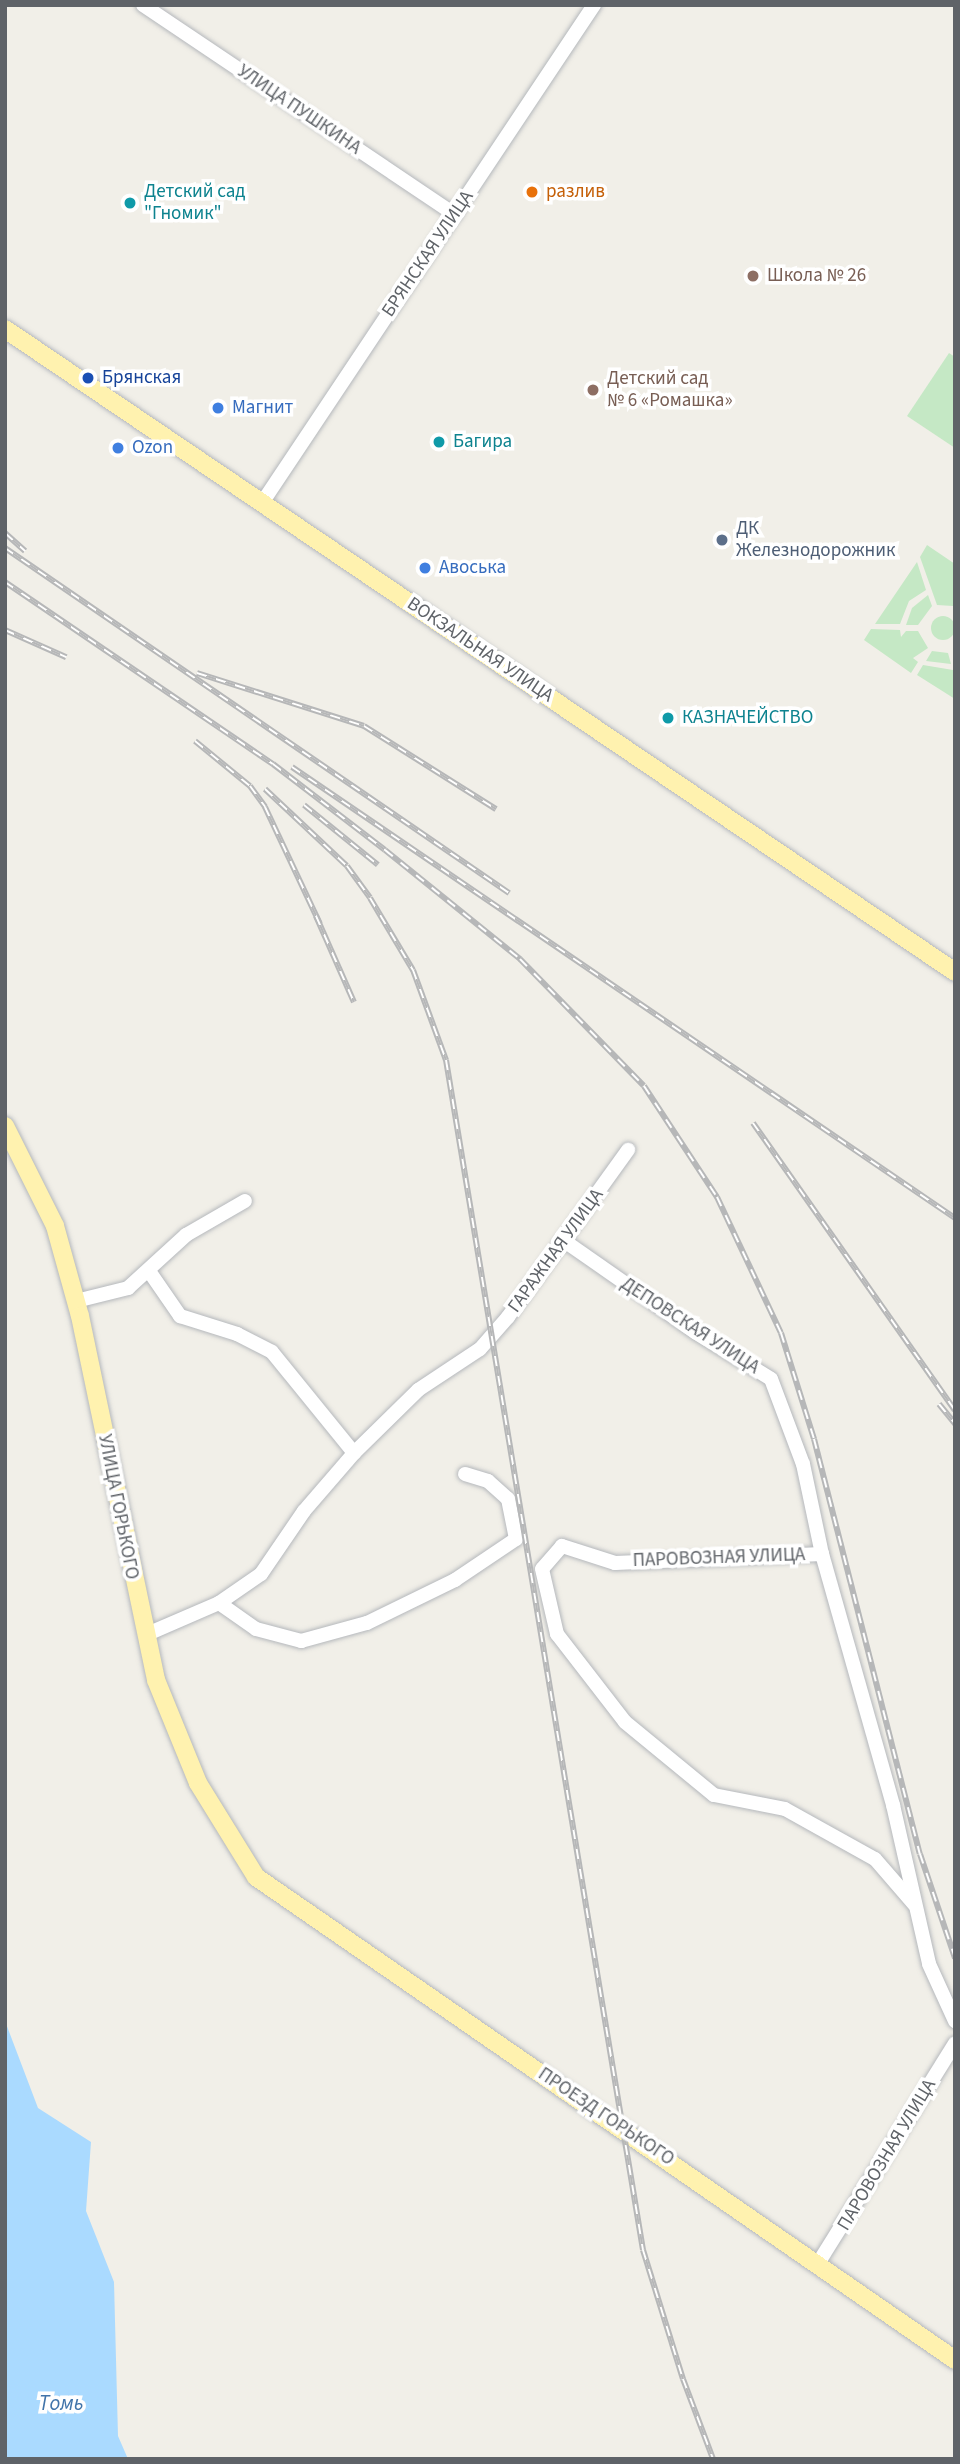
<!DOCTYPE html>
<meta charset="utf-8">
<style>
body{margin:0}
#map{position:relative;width:960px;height:2464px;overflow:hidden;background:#f1efe8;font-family:"Source Sans 3",sans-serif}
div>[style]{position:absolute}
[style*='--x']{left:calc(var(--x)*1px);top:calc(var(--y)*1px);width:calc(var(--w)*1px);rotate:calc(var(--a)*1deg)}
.green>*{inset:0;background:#c5e8c5}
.round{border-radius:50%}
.water>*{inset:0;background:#aadaff}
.roads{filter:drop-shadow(0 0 2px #b5b8bc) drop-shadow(0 0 2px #b5b8bc)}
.minor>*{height:14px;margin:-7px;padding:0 7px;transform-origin:7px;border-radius:7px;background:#fff}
.major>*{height:18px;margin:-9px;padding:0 9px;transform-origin:9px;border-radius:9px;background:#fff2af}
.rail>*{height:6px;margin-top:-3px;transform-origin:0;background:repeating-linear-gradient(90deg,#fff 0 10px,#b6b7b8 0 20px);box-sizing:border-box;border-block:2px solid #b6b7b8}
.dots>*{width:19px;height:19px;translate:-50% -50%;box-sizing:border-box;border:4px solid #fff;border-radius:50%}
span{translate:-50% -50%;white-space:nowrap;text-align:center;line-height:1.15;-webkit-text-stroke:7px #fff;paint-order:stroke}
.street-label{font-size:19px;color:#5f6368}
.culture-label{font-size:19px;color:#0d838f}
.left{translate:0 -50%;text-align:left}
.food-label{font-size:19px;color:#c56008}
.education-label{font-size:19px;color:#785e54}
.transit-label{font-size:19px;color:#164399}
.shop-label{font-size:19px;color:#366cbe}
.service-label{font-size:19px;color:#4e5e75}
.water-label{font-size:21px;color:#4174aa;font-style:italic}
.frame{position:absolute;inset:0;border:7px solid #5f6368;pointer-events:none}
</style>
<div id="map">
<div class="green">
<i style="clip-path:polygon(949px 353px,955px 357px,955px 448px,907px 416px)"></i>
<i style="clip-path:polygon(927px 545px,955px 564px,953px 606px,937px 605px,920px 557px)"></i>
<i style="clip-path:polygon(917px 562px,926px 590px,909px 601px,900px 624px,875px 624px)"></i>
<i style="clip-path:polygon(928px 595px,932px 606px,918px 625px,906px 625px,912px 608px)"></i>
<i class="round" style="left:931px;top:616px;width:24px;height:24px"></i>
<i style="clip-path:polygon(871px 629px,900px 630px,901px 637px,906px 631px,918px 631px,928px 648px,913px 658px,918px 662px,911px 673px,864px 640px)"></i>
<i style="clip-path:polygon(932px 651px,948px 653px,951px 664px,926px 661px)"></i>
<i style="clip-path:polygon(923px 665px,953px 670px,955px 699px,917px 675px)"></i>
</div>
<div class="water">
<i style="clip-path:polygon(5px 2021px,38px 2108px,91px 2142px,86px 2211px,114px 2282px,118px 2436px,128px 2459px,5px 2459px)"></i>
</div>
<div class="roads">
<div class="minor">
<i style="--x:143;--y:5;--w:376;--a:33.9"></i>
<i style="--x:262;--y:503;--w:599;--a:-56.31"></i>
<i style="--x:563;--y:1240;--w:161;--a:34.9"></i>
<i style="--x:695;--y:1332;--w:89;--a:31.7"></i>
<i style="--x:771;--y:1379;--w:91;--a:69.4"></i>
<i style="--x:803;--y:1464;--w:92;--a:78.1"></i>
<i style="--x:822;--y:1554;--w:261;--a:74.2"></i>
<i style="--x:893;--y:1805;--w:163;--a:77.2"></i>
<i style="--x:929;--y:1964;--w:63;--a:65.5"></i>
<i style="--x:149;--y:1271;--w:55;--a:55.4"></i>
<i style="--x:180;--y:1316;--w:60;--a:17.5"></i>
<i style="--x:237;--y:1334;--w:39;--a:27"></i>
<i style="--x:272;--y:1352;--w:130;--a:50.9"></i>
<i style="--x:76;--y:1301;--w:54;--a:-14"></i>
<i style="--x:128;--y:1288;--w:79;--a:-42.4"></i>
<i style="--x:186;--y:1235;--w:68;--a:-30"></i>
<i style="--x:822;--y:1554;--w:207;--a:177.5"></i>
<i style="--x:615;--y:1563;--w:56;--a:-162.2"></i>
<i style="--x:562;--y:1546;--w:30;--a:131"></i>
<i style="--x:542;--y:1569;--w:67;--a:77"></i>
<i style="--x:557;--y:1634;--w:111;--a:52.3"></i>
<i style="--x:625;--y:1722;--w:115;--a:39.4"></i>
<i style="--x:714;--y:1795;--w:72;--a:11.2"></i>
<i style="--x:785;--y:1809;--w:103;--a:29.1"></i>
<i style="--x:875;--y:1859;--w:60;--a:49.1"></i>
<i style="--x:219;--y:1603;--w:45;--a:35.1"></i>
<i style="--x:256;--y:1629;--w:47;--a:14.9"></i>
<i style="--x:301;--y:1641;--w:68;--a:-15.3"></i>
<i style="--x:367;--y:1623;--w:98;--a:-26"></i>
<i style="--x:455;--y:1580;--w:73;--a:-33.9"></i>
<i style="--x:516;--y:1539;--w:41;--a:-101.3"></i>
<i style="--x:508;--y:1499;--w:27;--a:-138"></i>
<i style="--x:488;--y:1481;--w:24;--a:-163"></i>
<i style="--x:145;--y:1635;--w:81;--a:-23.4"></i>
<i style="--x:219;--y:1603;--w:51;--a:-34.6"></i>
<i style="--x:261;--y:1574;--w:76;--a:-55.7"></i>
<i style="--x:304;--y:1511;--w:77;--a:-49.2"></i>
<i style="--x:354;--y:1453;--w:90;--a:-44.5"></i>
<i style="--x:418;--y:1390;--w:74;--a:-33.5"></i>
<i style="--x:480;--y:1349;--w:43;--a:-48.8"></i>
<i style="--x:508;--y:1317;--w:206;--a:-54.3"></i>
<i style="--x:817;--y:2265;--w:261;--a:-58.1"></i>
</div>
<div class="major">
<i style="--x:5;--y:329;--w:1147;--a:34.09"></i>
<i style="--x:5;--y:1126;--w:112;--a:63.4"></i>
<i style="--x:55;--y:1226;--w:93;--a:74.5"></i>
<i style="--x:80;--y:1316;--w:372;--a:78.2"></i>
<i style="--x:156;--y:1680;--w:111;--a:67.8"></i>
<i style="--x:198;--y:1783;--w:110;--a:58.3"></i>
<i style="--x:256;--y:1877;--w:850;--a:34.64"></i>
</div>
</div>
<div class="rail">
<i style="--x:5;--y:533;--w:27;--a:42"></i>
<i style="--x:5;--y:548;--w:611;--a:34.39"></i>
<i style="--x:5;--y:582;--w:324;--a:34.2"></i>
<i style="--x:273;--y:764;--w:141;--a:37.5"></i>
<i style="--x:385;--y:850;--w:174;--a:38.9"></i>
<i style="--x:520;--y:959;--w:177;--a:45.7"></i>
<i style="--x:644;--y:1086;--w:133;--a:56.7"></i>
<i style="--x:717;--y:1197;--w:150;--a:64.8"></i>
<i style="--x:781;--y:1333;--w:111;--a:72.7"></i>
<i style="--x:814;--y:1439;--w:428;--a:75.7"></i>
<i style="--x:920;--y:1854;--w:110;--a:71.4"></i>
<i style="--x:5;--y:630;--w:67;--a:23.9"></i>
<i style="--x:197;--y:673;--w:175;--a:17.6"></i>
<i style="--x:364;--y:726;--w:156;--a:32.2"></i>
<i style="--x:195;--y:741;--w:71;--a:39.3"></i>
<i style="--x:250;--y:786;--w:26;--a:54"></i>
<i style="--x:265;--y:807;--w:129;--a:64.8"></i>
<i style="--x:292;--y:767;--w:802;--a:34.23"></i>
<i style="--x:265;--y:789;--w:112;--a:43.2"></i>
<i style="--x:347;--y:866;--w:39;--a:54"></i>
<i style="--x:370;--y:898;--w:84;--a:59.2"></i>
<i style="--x:413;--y:970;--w:96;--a:69.9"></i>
<i style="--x:446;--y:1060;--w:1206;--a:80.6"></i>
<i style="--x:643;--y:2250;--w:135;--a:72.8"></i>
<i style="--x:683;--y:2379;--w:85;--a:69.4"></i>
<i style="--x:304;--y:805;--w:95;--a:39"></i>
<i style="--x:316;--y:916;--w:94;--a:66.2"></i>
<i style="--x:753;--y:1123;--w:351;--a:54.9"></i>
<i style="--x:939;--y:1404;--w:26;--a:51"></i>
</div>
<div class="dots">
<i style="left:532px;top:192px;background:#e8710a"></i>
<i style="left:130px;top:203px;background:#0f9aa8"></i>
<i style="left:753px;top:276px;background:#8d6e63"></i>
<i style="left:88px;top:378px;background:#1a4fb4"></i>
<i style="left:593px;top:390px;background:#8d6e63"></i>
<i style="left:218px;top:408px;background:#3f7fe0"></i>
<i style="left:439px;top:442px;background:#0f9aa8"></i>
<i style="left:118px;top:448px;background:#3f7fe0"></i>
<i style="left:722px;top:540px;background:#5c6f8a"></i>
<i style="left:425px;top:568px;background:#3f7fe0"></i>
<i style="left:668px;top:718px;background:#0f9aa8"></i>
</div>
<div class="street-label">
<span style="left:299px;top:110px;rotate:34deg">УЛИЦА ПУШКИНА</span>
<span style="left:428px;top:254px;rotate:-56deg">БРЯНСКАЯ УЛИЦА</span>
<span style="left:480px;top:650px;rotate:34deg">ВОКЗАЛЬНАЯ УЛИЦА</span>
<span style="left:556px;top:1251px;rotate:-54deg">ГАРАЖНАЯ УЛИЦА</span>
<span style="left:690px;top:1326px;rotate:33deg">ДЕПОВСКАЯ УЛИЦА</span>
<span style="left:118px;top:1507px;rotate:79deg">УЛИЦА ГОРЬКОГО</span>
<span style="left:719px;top:1558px;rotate:-2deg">ПАРОВОЗНАЯ УЛИЦА</span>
<span style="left:606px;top:2117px;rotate:34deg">ПРОЕЗД ГОРЬКОГО</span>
<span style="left:887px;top:2155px;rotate:-59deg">ПАРОВОЗНАЯ УЛИЦА</span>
</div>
<div class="culture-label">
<span class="left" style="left:144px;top:203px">Детский сад<br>"Гномик"</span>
<span class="left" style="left:453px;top:442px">Багира</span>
<span class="left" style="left:682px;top:718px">КАЗНАЧЕЙСТВО</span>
</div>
<div class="food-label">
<span class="left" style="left:546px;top:192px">разлив</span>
</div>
<div class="education-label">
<span class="left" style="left:767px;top:276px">Школа № 26</span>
<span class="left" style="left:607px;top:390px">Детский сад<br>№ 6 «Ромашка»</span>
</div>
<div class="transit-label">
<span class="left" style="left:102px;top:378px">Брянская</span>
</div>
<div class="shop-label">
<span class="left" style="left:232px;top:408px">Магнит</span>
<span class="left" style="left:132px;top:448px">Ozon</span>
<span class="left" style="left:439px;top:568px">Авоська</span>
</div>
<div class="service-label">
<span class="left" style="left:736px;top:540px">ДК<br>Железнодорожник</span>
</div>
<div class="water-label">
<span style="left:61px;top:2403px">Томь</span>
</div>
<div class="frame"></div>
</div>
